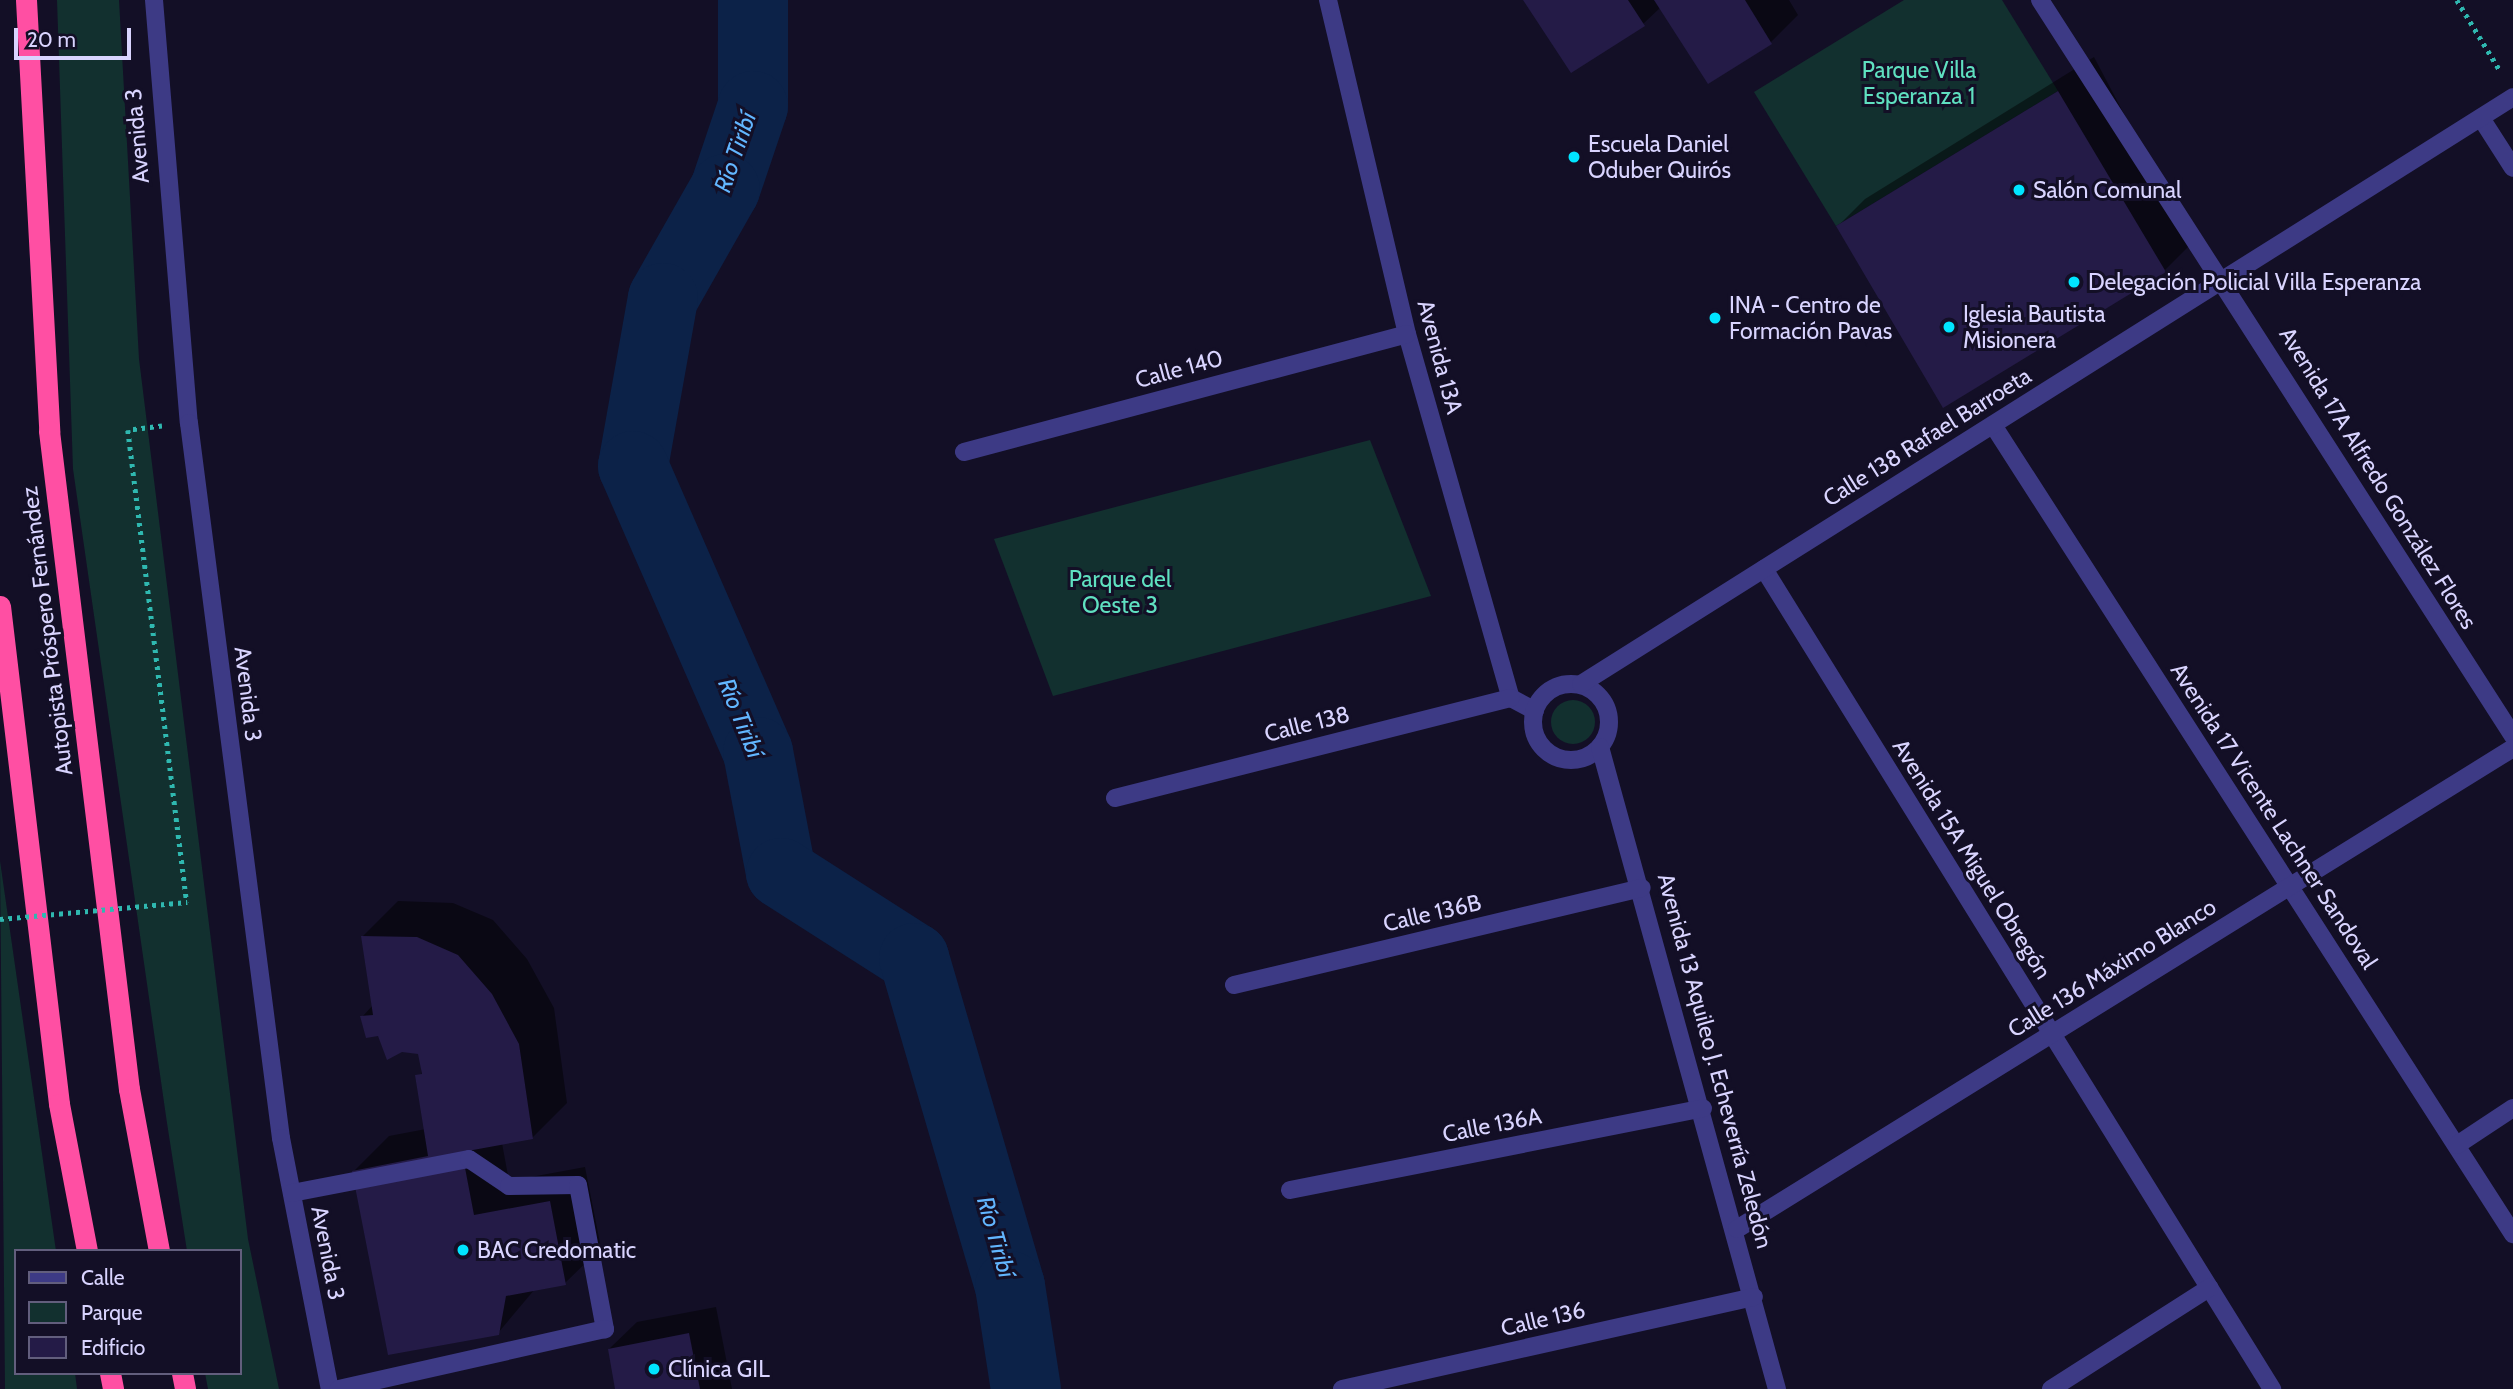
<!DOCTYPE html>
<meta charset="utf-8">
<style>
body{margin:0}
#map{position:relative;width:2513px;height:1389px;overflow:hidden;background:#130f26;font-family:Cabin,sans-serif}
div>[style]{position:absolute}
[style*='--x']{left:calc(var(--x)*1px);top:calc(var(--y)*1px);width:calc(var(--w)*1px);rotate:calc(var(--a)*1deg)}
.green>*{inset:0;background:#12302f}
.round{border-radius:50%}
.shadow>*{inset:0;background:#0007}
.river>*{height:70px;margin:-35px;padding:0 35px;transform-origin:35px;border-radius:35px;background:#0c2248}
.building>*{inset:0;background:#241b47}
.path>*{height:4.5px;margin-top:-2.25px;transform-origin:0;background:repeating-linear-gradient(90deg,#2fb8b0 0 3.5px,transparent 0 8.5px)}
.minor>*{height:18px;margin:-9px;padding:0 9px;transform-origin:9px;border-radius:9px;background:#3d3a85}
.minor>.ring{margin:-9px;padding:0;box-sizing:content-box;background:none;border:18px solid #3d3a85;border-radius:50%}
.highway>*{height:21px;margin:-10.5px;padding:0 10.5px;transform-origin:10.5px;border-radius:10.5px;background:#ff4fa3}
.path-bridge>*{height:4.5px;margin-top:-2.25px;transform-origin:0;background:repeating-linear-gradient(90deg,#2fb8b0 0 3.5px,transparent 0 8.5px)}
.dots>*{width:19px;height:19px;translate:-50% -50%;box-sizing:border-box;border:4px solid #130f26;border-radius:50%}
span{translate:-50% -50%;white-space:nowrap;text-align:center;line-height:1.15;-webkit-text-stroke:6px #130f26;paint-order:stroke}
.park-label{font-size:23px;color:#5fe0c0}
.street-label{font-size:23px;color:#d9d4ff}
.poi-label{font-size:23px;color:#d9d4ff}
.left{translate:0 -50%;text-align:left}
.water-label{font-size:24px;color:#62b6ff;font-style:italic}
.legend{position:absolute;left:14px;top:1249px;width:228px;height:126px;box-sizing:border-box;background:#130f26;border:2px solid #625e7d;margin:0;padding:9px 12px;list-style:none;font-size:21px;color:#d9d4ff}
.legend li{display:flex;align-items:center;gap:14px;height:35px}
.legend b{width:35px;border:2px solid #625e7d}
.scale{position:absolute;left:14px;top:28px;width:117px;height:32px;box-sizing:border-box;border:4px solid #d9d4ff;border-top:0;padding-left:9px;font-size:21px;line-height:24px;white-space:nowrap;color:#d9d4ff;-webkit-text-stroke:5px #130f26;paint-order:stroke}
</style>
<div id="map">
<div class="green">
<i style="clip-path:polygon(57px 0,119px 0,139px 359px,248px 1239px,279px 1389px,208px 1389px,205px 1373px,240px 1373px,240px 1251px,187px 1251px,167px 1123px,73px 469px)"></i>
<i style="clip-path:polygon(1904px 0,2002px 0,2058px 91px,1836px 226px,1754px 92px)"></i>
<i style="clip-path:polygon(1370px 440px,1431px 596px,1053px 696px,994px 539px)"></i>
<i class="round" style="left:1551px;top:700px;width:44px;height:44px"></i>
<i style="clip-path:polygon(0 861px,56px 1251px,16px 1251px,16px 1373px,75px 1373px,77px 1389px,5px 1389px)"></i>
</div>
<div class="shadow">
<i style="clip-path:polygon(1525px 0,1789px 0,1798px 15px,1771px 42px,1709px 82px,1661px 7px,1643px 24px)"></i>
<i style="clip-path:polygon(2094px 57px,2192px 243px,2165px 270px,1838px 226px,1865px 199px)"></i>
<i style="clip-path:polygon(398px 901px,453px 903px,493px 920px,527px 959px,554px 1008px,567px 1103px,532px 1138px,502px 1143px,509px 1181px,585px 1167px,601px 1248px,565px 1283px,535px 1289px,498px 1333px,354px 1171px,389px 1136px,426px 1129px,420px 1053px,379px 1034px,362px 1017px,373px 1005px,363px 936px)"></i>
<i style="clip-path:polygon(716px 1307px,732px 1389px,617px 1389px,609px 1349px,637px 1322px)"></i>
</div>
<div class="river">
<i style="--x:753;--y:0;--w:106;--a:90"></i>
<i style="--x:753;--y:106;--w:88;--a:108.6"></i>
<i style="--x:725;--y:189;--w:125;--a:119.6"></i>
<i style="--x:663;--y:298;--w:171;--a:100.1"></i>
<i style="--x:633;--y:466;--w:312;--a:66.4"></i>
<i style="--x:758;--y:752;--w:123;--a:79.2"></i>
<i style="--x:781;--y:873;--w:158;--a:32.6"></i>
<i style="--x:914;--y:958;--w:342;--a:73.7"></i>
<i style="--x:1010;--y:1286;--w:104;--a:81.2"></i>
</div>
<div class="building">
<i style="clip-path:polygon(1523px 0,1628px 0,1645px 26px,1571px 73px)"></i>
<i style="clip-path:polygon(1654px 0,1745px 0,1772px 44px,1708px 84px)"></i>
<i style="clip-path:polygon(2058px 91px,2166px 272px,1943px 408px,1836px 226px)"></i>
<i style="clip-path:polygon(361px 936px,417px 937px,458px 955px,492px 994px,519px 1044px,533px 1139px,462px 1152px,474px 1215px,550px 1201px,566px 1285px,506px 1296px,499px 1335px,388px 1355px,352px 1171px,428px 1156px,415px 1075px,422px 1074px,418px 1054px,402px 1052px,387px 1060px,378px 1036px,366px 1038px,360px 1016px,373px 1015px)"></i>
<i style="clip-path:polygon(689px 1333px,700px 1389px,615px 1389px,608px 1349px)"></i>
</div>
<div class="path">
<i style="--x:2457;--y:0;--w:84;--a:58.6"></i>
<i style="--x:162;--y:426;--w:34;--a:173"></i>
<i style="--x:128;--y:430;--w:476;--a:82.9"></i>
</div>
<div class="minor">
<i style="--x:154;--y:0;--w:424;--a:85.3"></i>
<i style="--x:189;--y:423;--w:721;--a:82.67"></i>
<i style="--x:281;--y:1138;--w:256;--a:79"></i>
<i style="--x:1328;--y:0;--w:343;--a:76.7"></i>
<i style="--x:1407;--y:334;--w:379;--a:74.1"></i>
<i style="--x:1511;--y:698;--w:27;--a:28"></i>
<i style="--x:2040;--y:0;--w:875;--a:57.27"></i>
<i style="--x:2481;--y:118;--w:59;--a:57.4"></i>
<i style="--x:1993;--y:425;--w:962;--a:57.27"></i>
<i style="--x:964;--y:452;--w:458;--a:-14.9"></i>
<i style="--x:1764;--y:569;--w:965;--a:58.22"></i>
<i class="ring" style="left:1533px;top:684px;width:58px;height:58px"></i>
<i style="--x:1581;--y:684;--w:1101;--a:-32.2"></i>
<i style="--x:1600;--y:747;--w:666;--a:74.59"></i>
<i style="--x:1115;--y:798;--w:408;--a:-14.2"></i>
<i style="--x:1234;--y:985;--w:419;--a:-13.4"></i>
<i style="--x:2457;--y:1145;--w:67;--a:-33.5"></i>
<i style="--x:1290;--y:1190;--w:421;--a:-11.2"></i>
<i style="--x:292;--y:1193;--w:180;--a:-10.9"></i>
<i style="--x:469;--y:1159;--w:48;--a:34"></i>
<i style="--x:509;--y:1186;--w:69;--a:-0.8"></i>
<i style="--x:578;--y:1185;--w:147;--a:79.4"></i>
<i style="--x:605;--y:1329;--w:273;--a:167.3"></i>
<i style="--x:1737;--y:1229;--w:913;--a:-31.79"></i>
<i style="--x:1342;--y:1389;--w:422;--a:-12.6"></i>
<i style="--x:2051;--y:1389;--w:188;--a:-32.6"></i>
</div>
<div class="highway">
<i style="--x:26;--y:0;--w:432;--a:86.9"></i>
<i style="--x:49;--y:431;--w:663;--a:83.07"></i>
<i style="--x:129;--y:1089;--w:165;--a:79.5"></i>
<i style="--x:0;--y:606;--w:501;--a:83.24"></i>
<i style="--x:59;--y:1104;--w:150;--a:79.2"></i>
<i style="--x:110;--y:1373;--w:16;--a:79"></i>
<i style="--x:182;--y:1373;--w:16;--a:79"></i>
</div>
<div class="path-bridge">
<i style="--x:0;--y:919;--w:188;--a:-5.2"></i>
</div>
<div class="dots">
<i style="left:1574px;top:157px;background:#00e5ff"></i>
<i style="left:2019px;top:190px;background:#00e5ff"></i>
<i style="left:2074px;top:282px;background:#00e5ff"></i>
<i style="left:1715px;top:318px;background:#00e5ff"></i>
<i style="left:1949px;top:327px;background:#00e5ff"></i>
<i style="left:463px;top:1250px;background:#00e5ff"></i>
<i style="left:654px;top:1369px;background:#00e5ff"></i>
</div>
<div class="park-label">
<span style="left:1919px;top:83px">Parque Villa<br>Esperanza 1</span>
<span style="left:1120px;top:592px">Parque del<br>Oeste 3</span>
</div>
<div class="street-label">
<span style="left:137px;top:136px;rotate:-95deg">Avenida 3</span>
<span style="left:1440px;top:357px;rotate:75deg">Avenida 13A</span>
<span style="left:1179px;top:369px;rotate:-15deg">Calle 140</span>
<span style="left:1927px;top:437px;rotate:-32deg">Calle 138 Rafael Barroeta</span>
<span style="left:2378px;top:478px;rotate:58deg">Avenida 17A Alfredo González Flores</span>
<span style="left:47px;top:631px;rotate:-97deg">Autopista Próspero Fernández</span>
<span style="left:248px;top:694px;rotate:83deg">Avenida 3</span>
<span style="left:1307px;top:724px;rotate:-14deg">Calle 138</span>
<span style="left:2274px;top:816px;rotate:57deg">Avenida 17 Vicente Lachner Sandoval</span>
<span style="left:1972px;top:859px;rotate:58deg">Avenida 15A Miguel Obregón</span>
<span style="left:1432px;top:913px;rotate:-13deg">Calle 136B</span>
<span style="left:2112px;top:968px;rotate:-32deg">Calle 136 Máximo Blanco</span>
<span style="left:1715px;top:1061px;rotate:75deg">Avenida 13 Aquileo J. Echeverría Zeledón</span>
<span style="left:1492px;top:1125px;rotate:-11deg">Calle 136A</span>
<span style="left:328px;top:1253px;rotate:79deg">Avenida 3</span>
<span style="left:1543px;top:1319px;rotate:-13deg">Calle 136</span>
</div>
<div class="poi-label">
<span class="left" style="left:1588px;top:157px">Escuela Daniel<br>Oduber Quirós</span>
<span class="left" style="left:2033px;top:190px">Salón Comunal</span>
<span class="left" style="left:2088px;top:282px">Delegación Policial Villa Esperanza</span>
<span class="left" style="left:1729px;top:318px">INA - Centro de<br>Formación Pavas</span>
<span class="left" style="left:1963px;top:327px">Iglesia Bautista<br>Misionera</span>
<span class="left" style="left:477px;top:1250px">BAC Credomatic</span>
<span class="left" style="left:668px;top:1369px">Clínica GIL</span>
</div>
<div class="water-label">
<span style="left:735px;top:152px;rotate:-71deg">Río Tiribí</span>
<span style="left:741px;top:718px;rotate:68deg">Río Tiribí</span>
<span style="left:996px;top:1237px;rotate:74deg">Río Tiribí</span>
</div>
<ul class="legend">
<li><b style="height:9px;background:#3d3a85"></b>Calle</li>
<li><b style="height:19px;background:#12302f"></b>Parque</li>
<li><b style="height:19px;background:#241b47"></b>Edificio</li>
</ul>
<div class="scale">20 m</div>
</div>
